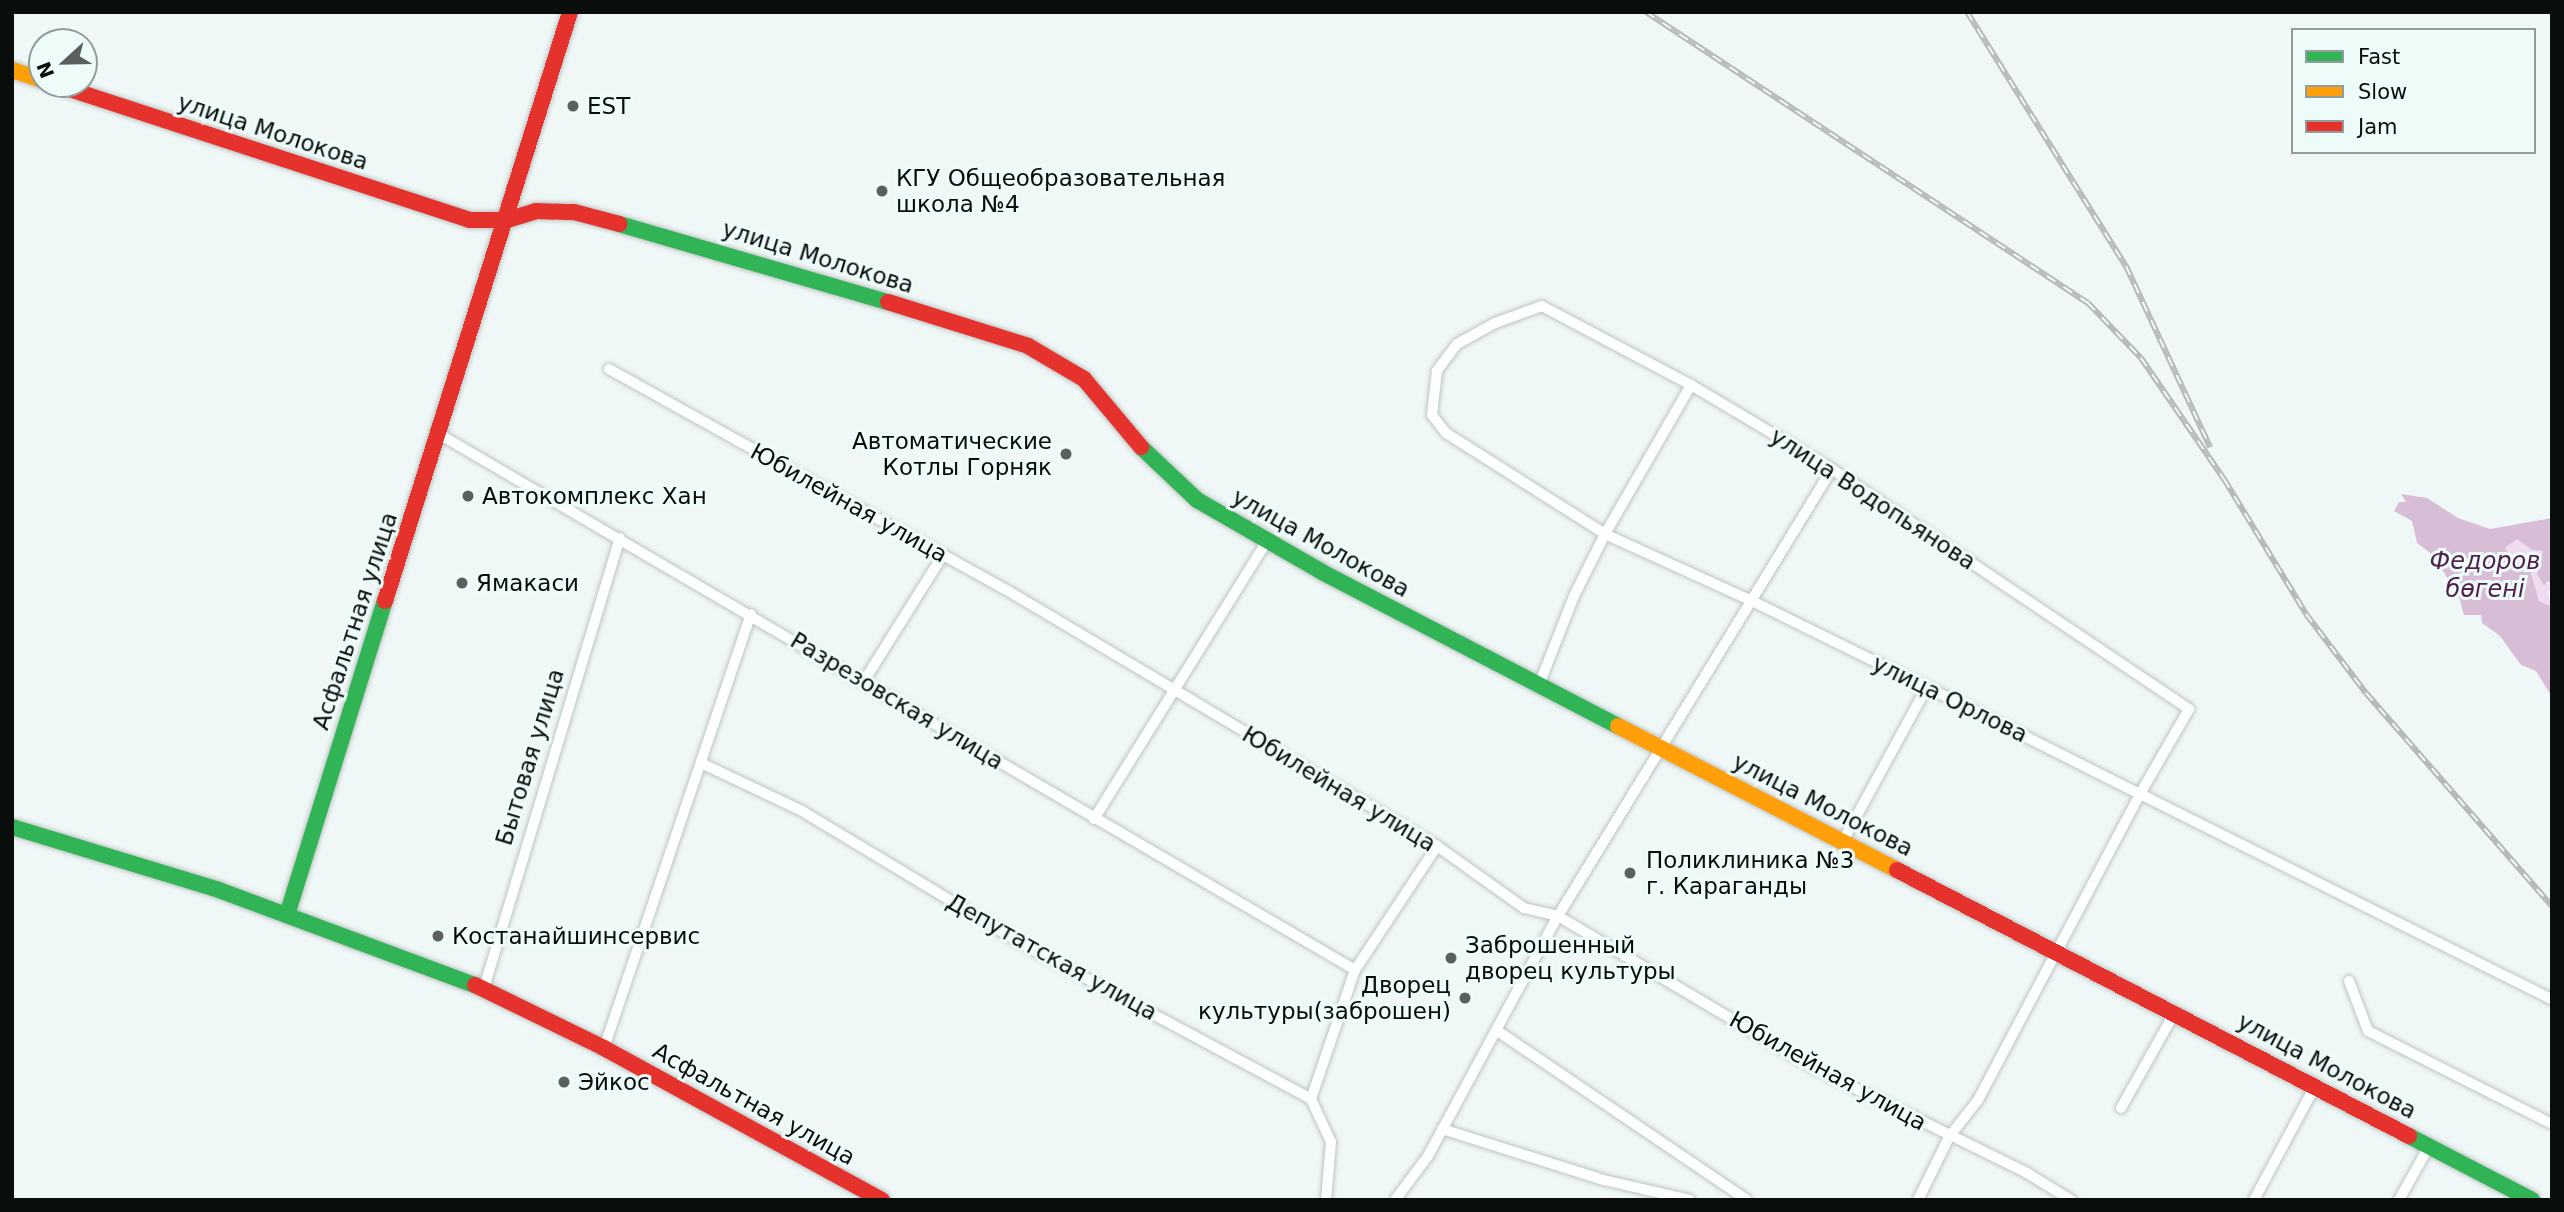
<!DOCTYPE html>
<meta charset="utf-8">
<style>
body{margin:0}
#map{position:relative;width:2564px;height:1212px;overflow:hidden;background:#f0f8f7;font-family:"DejaVu Sans",sans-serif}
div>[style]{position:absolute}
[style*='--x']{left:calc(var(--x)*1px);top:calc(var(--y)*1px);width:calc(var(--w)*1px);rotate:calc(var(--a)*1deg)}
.green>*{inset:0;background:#efdcf0}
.water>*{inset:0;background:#d8bdd7}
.roads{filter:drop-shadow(0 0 2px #bec4c3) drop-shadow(0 0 2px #bec4c3)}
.street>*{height:10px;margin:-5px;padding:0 5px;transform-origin:5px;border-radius:5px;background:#fdfefe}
.fast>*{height:16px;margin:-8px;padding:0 8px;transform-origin:8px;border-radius:8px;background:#30b455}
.slow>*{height:16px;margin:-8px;padding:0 8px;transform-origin:8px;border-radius:8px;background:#ff9f0a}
.jam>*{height:16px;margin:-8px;padding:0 8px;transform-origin:8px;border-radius:8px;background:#e5322d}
.rail>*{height:6px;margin-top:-3px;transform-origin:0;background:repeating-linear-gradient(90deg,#edfbf9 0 10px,#b8b9b9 0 20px);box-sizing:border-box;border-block:2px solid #b8b9b9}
.dots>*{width:19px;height:19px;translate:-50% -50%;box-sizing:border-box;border:4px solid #edfbf9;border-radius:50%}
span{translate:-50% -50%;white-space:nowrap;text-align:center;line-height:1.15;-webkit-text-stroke:6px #edfbf9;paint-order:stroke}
.poi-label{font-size:23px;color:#090e0d}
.left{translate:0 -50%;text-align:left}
.right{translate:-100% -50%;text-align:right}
.street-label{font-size:23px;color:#090e0d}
.water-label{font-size:24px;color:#511e4d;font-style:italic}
.frame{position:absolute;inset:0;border:14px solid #090e0d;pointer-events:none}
.legend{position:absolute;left:2291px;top:28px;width:245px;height:126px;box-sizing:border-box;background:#edfbf9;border:2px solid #929c9b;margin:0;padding:9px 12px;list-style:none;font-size:21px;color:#090e0d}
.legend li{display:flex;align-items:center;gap:14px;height:35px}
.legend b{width:35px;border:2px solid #929c9b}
.north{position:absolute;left:28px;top:28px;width:70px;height:70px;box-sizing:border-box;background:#edfbf9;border:2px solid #929c9b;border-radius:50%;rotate:248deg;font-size:19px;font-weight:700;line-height:28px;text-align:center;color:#090e0d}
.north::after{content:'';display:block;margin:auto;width:24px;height:32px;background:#5a605f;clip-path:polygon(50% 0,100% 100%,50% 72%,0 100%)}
</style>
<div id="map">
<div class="green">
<i style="clip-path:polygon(2517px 539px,2532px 550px,2544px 551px,2540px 582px,2552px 585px,2548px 593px,2552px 607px,2539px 602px,2531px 572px,2505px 548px)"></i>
</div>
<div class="water">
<i style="clip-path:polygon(2401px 494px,2427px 498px,2458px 518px,2490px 529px,2552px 518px,2552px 585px,2548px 581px,2544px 586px,2537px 574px,2543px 551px,2532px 550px,2517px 539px,2505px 548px,2515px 561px,2529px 566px,2539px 601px,2552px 607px,2552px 697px,2536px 671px,2521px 665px,2500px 636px,2482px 623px,2481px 615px,2464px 615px,2459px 597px,2433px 555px,2417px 543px,2412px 521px,2394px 511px,2399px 502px,2406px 502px)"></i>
</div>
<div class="roads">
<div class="street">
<i style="--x:609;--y:369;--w:453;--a:29.1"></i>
<i style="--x:1005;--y:589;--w:503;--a:30.75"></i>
<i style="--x:1437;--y:846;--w:107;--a:35.5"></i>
<i style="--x:1524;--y:908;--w:35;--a:13"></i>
<i style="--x:1558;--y:916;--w:300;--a:30.7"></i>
<i style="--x:1816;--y:1069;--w:235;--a:26.2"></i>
<i style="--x:2027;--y:1173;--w:52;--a:31.5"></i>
<i style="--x:439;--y:434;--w:1061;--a:30.33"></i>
<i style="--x:864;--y:681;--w:149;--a:-57.9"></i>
<i style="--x:1539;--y:685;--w:96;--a:-68.5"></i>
<i style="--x:1574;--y:596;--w:69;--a:-63.4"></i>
<i style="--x:1605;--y:534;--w:172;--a:-60"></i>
<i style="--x:701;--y:763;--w:112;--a:25.4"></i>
<i style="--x:802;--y:811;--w:262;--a:31.1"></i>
<i style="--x:1026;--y:946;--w:323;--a:28.2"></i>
<i style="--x:1311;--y:1099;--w:47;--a:65.1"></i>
<i style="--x:1331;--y:1142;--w:58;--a:94.9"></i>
<i style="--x:1094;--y:819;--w:329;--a:-58.1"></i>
<i style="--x:1843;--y:841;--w:175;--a:-61.4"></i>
<i style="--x:2349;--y:981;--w:53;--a:69.2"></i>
<i style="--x:2368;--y:1031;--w:206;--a:26.8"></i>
<i style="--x:484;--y:988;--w:470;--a:-73.2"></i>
<i style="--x:1496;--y:1030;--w:303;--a:34.1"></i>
<i style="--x:604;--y:1048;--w:458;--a:-71.3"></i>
<i style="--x:1311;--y:1099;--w:136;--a:-71.2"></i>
<i style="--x:1355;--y:970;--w:149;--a:-56.5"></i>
<i style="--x:2121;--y:1108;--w:110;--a:-60.6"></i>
<i style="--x:1442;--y:1129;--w:170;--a:17.5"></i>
<i style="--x:1604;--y:1180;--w:88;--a:13.1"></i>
<i style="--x:1395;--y:1200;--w:55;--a:-53.1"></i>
<i style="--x:1428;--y:1156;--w:273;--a:-61.6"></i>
<i style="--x:1558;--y:916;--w:524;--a:-58.49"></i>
<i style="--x:1918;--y:1200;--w:70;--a:-63.8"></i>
<i style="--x:1949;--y:1137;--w:47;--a:-51.9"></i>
<i style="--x:1978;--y:1100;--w:346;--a:-62.1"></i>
<i style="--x:2140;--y:794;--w:98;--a:-60"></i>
<i style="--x:2189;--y:709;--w:430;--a:-146.1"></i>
<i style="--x:1832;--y:469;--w:164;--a:-149.2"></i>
<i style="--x:1691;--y:385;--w:169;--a:-152.1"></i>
<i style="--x:1542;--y:306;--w:50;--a:160.1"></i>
<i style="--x:1495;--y:323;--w:43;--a:151.1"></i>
<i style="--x:1457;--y:344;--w:34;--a:127"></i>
<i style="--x:1437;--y:371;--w:44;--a:96.5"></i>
<i style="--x:1432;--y:415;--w:23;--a:52"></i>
<i style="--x:1446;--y:433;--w:188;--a:32.4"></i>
<i style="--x:1605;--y:534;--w:159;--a:24.5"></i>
<i style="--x:1750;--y:600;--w:197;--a:26.2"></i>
<i style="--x:1927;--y:687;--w:238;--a:26.7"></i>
<i style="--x:2140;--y:794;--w:460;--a:26.5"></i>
<i style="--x:2254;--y:1200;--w:129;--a:-61.8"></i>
<i style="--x:2399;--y:1200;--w:62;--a:-60.9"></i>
</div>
<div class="fast">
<i style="--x:619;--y:224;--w:280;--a:16.2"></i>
<i style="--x:1141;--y:447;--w:77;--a:43.4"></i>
<i style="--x:1197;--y:500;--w:144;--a:29.9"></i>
<i style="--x:1322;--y:572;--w:334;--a:27.5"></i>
<i style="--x:12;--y:827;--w:216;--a:16.9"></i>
<i style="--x:219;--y:890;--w:273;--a:20.4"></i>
<i style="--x:287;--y:915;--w:329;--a:-72.7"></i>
<i style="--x:2409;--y:1136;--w:139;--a:27.5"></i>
</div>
<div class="slow">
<i style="--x:12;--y:70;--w:32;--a:18"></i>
<i style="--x:1618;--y:726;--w:314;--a:27.3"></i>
</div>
<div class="jam">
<i style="--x:54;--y:84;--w:438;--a:18.1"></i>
<i style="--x:470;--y:220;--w:37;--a:0"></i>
<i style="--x:507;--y:220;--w:30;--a:-17"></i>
<i style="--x:536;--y:211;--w:38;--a:2"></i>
<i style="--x:574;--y:212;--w:47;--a:14.9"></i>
<i style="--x:888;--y:302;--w:147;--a:17.4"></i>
<i style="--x:1028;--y:346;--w:65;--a:30.5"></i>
<i style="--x:1084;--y:379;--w:89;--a:50"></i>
<i style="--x:385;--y:601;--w:617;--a:-72.56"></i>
<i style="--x:1897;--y:870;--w:577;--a:27.45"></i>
<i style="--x:475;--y:985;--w:144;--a:26"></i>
<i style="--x:604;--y:1048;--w:317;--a:28.7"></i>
</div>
</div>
<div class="rail">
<i style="--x:1646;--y:12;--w:529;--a:33.36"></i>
<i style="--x:2088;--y:303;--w:76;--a:46.1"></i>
<i style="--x:2141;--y:358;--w:147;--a:55.6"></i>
<i style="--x:2224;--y:479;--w:158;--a:58.7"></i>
<i style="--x:2306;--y:614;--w:99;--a:52.8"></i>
<i style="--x:2366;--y:693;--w:283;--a:48.9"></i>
<i style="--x:1967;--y:12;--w:300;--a:58"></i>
<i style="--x:2126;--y:266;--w:200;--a:65.1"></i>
</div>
<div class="dots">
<i style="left:573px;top:106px;background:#5a605f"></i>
<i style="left:882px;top:191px;background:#5a605f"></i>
<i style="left:1066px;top:454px;background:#5a605f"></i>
<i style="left:468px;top:496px;background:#5a605f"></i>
<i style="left:462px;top:583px;background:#5a605f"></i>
<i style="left:1630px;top:873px;background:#5a605f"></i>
<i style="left:438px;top:936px;background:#5a605f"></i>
<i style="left:1451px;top:958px;background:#5a605f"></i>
<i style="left:1465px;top:998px;background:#5a605f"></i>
<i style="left:564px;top:1082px;background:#5a605f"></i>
</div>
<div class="poi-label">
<span class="left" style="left:587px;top:106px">EST</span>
<span class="left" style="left:896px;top:191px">КГУ Общеобразовательная<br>школа №4</span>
<span class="right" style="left:1052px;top:454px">Автоматические<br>Котлы Горняк</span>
<span class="left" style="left:482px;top:496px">Автокомплекс Хан</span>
<span class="left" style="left:476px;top:583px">Ямакаси</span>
<span class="left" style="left:1646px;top:873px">Поликлиника №3<br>г. Караганды</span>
<span class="left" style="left:452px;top:936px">Костанайшинсервис</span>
<span class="left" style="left:1465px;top:958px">Заброшенный<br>дворец культуры</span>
<span class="right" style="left:1451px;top:998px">Дворец<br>культуры(заброшен)</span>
<span class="left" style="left:578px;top:1082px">Эйкос</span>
</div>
<div class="street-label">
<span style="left:273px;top:132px;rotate:18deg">улица Молокова</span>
<span style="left:818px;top:257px;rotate:17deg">улица Молокова</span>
<span style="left:1873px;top:499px;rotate:33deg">улица Водопьянова</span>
<span style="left:849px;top:503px;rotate:29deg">Юбилейная улица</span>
<span style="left:1321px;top:543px;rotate:29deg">улица Молокова</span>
<span style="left:355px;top:621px;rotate:-72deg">Асфальтная улица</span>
<span style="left:1950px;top:699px;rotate:26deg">улица Орлова</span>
<span style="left:897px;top:701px;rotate:31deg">Разрезовская улица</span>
<span style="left:530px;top:757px;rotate:-73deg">Бытовая улица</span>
<span style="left:1339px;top:789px;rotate:31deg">Юбилейная улица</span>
<span style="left:1823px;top:805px;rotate:27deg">улица Молокова</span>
<span style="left:1052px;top:957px;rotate:29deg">Депутатская улица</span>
<span style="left:2327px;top:1066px;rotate:28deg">улица Молокова</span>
<span style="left:1828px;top:1071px;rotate:29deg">Юбилейная улица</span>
<span style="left:754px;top:1104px;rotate:29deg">Асфальтная улица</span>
</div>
<div class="water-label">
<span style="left:2485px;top:576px">Федоров<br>бөгені</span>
</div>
<div class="frame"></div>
<ul class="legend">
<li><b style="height:9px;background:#30b455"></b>Fast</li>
<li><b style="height:9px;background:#ff9f0a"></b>Slow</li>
<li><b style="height:9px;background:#e5322d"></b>Jam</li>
</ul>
<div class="north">N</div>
</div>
